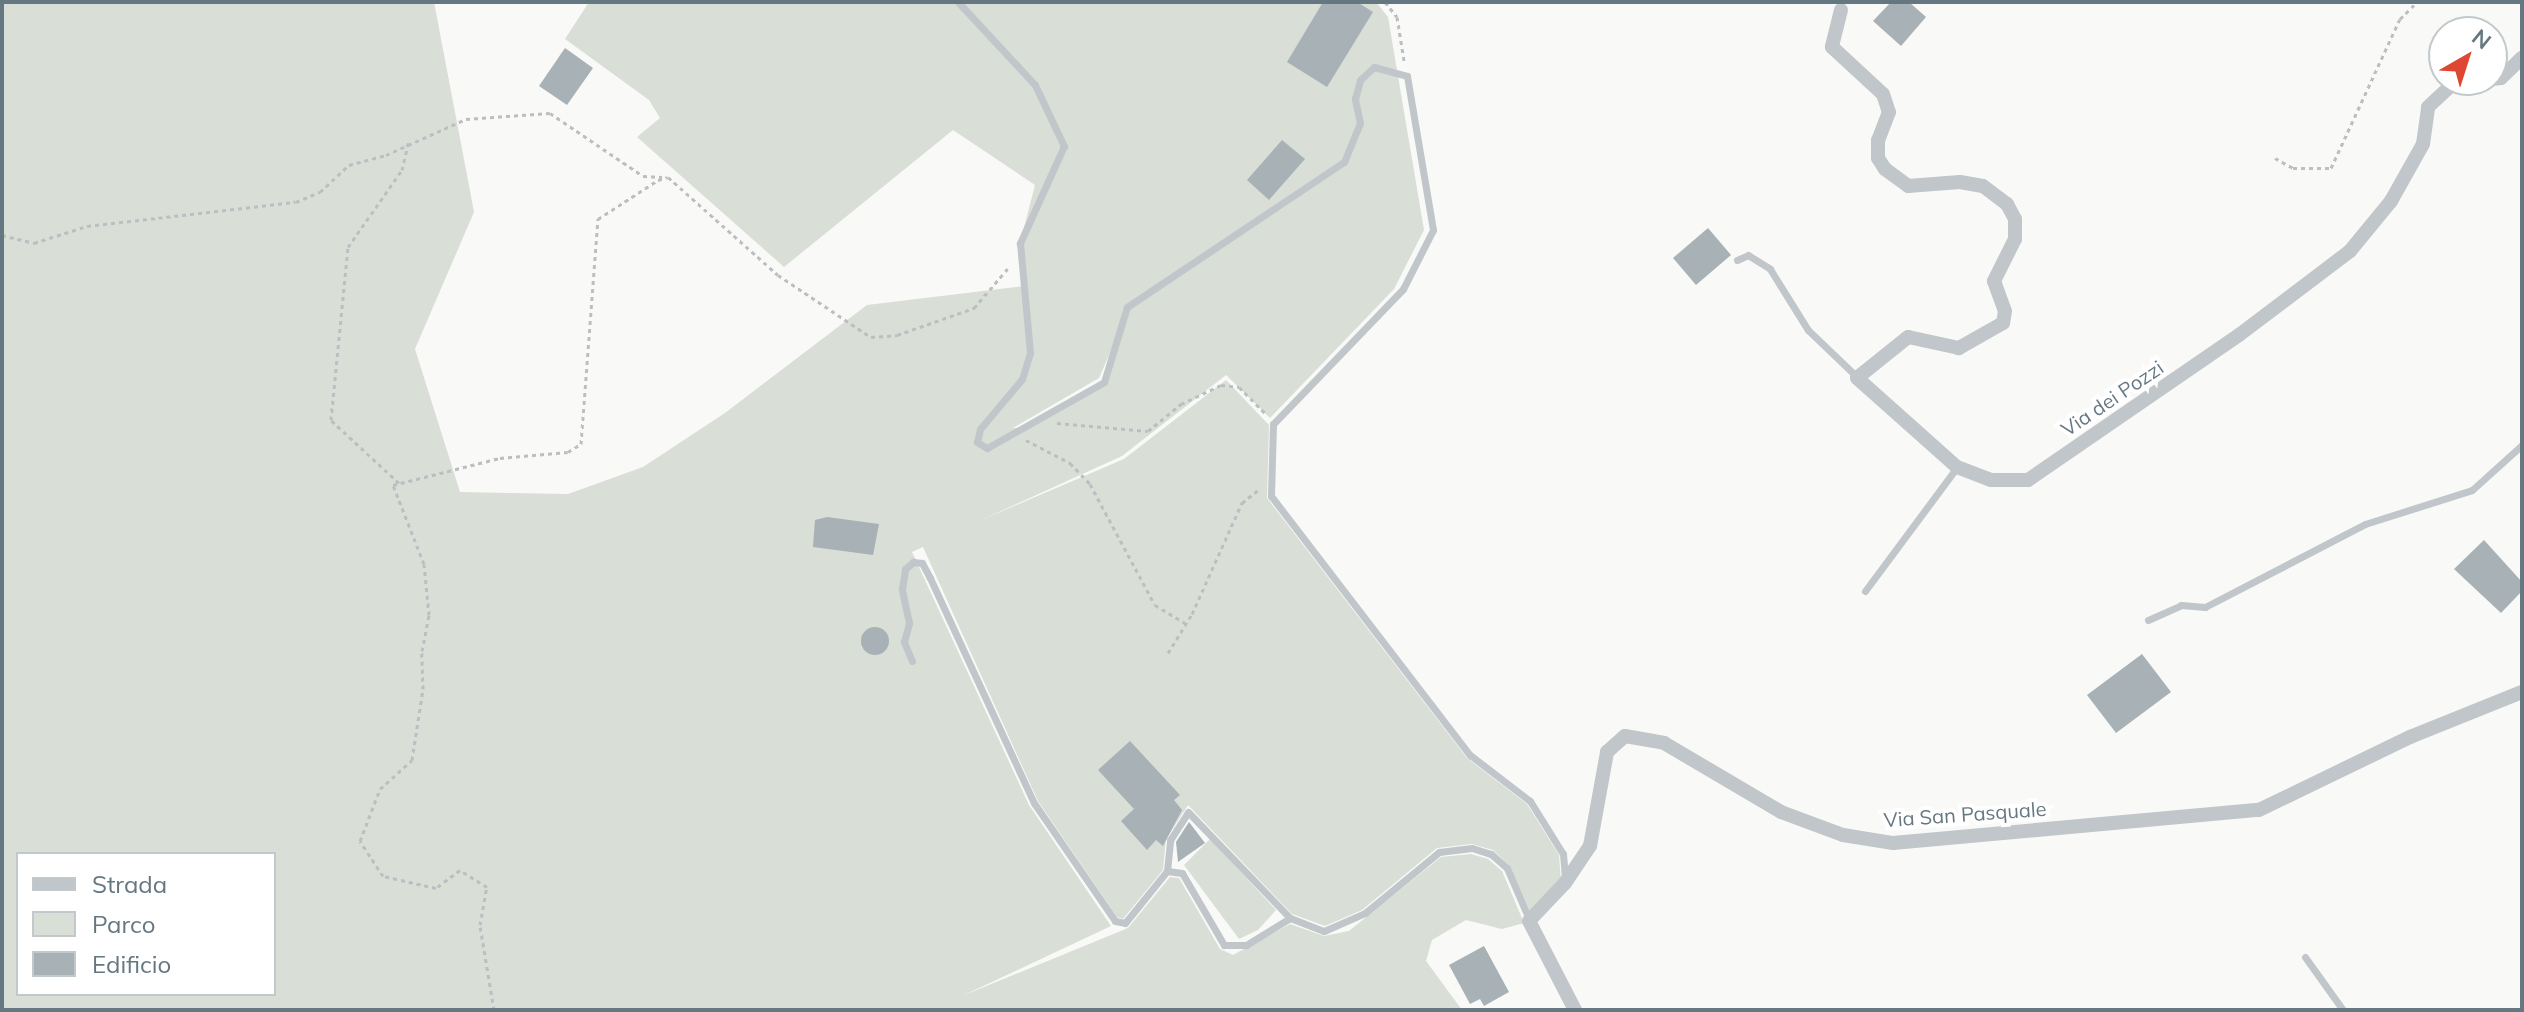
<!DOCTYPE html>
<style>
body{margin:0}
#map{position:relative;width:2524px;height:1012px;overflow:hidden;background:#f9f9f7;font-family:Mulish,sans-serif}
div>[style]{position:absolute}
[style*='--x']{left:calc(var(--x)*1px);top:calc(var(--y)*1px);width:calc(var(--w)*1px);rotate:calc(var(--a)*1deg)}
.green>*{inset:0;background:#d9ded6}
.building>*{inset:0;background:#a7b1b6}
.round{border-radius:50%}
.path>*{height:3px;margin-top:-1.5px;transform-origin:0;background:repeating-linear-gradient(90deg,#bbbfc1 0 4px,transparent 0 8px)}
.service>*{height:7px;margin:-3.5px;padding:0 3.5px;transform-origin:3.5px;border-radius:3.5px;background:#c0c6c9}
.minor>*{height:14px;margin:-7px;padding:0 7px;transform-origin:7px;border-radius:7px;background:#c0c6c9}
span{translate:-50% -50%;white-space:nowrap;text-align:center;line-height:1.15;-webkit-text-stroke:8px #fff;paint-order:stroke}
.street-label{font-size:20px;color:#657881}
.frame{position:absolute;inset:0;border:4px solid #657881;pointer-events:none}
.legend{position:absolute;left:16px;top:852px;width:260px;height:144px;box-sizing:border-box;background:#fff;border:2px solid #c1c9cd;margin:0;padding:10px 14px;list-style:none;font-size:24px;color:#657881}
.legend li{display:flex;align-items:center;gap:16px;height:40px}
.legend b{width:40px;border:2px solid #c1c9cd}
.north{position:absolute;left:2428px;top:16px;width:80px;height:80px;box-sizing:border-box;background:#fff;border:2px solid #c1c9cd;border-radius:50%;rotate:39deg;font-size:22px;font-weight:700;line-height:32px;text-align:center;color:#657881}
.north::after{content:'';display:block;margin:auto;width:28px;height:36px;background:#de4731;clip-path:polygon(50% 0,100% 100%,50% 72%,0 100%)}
</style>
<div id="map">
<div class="green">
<i style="clip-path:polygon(evenodd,2px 2px,434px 2px,474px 212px,415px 349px,460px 492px,568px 494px,643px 467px,725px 413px,867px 305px,1025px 286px,1020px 243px,1035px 185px,953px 130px,784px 267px,637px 137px,660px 118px,649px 100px,565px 39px,589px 2px,1376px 2px,1388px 17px,1424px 230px,1394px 289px,1270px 418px,1226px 375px,1122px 456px,979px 521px,1124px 459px,1226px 380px,1269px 425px,1267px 498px,1467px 758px,1527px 804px,1559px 855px,1561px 881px,1531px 914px,1510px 866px,1493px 850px,1472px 844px,1437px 848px,1362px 910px,1325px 926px,1292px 914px,1188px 805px,1166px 839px,1163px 870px,1123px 919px,1117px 917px,1038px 801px,923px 547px,912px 552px,1029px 805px,1111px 926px,962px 996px,1128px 928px,1170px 877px,1179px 878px,1220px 949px,1233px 955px,1290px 924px,1324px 936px,1349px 931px,1441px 857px,1471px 854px,1488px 859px,1502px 871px,1524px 923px,1502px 929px,1466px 920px,1432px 940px,1426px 961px,1462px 1010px,2px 1010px,2px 2px,1113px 346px,1104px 383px,1026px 428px,1013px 428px,1099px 378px,1113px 346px,2px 2px,18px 854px,274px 854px,274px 994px,18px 994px,18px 854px)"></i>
<i style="clip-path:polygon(1210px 839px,1276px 910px,1258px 930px,1239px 939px,1184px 865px)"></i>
</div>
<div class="building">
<i style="clip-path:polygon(1323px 2px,1357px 2px,1373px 12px,1327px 87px,1287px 62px)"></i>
<i style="clip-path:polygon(1891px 2px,1909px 2px,1926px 17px,1901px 46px,1873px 21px)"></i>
<i style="clip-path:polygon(565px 48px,593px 68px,567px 105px,539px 86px)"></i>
<i style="clip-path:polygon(1282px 140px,1305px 159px,1269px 200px,1247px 180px)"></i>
<i style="clip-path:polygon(1708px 228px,1731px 255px,1696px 285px,1673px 258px)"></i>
<i style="clip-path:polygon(827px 517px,879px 524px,873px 555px,813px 547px,815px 520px)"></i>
<i style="clip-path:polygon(2484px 540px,2522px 582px,2522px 591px,2501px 613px,2454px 569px)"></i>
<i class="round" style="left:861px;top:627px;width:28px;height:28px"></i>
<i style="clip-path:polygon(2142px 654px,2171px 692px,2116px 733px,2087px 695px)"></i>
<i style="clip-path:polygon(1130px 741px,1180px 795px,1174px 800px,1182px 810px,1163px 846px,1156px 840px,1147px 850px,1121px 821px,1134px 809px,1098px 770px)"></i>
<i style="clip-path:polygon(1189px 822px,1205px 843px,1178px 862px,1176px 842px)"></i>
<i style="clip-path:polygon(1484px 946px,1509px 992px,1484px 1006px,1480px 999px,1470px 1004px,1449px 965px)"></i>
</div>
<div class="path">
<i style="--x:1385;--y:2;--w:19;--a:51"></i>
<i style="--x:1397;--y:17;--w:44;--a:80.8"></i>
<i style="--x:2275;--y:158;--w:21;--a:29"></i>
<i style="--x:2293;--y:168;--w:38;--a:0"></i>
<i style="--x:2331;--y:168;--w:164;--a:-65.2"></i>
<i style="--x:2400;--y:19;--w:24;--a:-45"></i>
<i style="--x:2;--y:235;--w:33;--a:14"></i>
<i style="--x:34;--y:243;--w:56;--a:-17.8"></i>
<i style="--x:87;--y:226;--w:210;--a:-6.6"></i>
<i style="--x:296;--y:202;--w:26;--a:-23"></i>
<i style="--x:320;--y:192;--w:40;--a:-43"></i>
<i style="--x:349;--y:165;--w:38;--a:-15"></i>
<i style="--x:386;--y:155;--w:88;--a:-24.2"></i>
<i style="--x:466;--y:119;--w:84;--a:-4.1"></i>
<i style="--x:550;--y:113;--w:112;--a:34.1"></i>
<i style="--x:643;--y:176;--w:19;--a:3"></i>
<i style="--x:1057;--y:423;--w:91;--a:5"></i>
<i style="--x:1148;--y:431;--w:43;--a:-39.3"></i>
<i style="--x:1181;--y:404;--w:44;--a:-25.4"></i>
<i style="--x:1221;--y:385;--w:18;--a:6"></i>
<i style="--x:1239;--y:387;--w:38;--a:45"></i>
<i style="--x:1026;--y:440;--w:50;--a:27.6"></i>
<i style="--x:1070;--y:463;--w:29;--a:46"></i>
<i style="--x:1090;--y:484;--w:137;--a:61.8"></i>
<i style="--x:1155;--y:605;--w:35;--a:31"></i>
<i style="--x:399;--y:483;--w:93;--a:-137.2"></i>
<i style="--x:331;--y:420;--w:174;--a:-84.4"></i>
<i style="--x:348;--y:247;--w:94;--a:-55"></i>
<i style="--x:402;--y:170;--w:28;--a:-77"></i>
<i style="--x:1168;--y:653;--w:46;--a:-58.4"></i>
<i style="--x:1192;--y:614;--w:122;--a:-65.8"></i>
<i style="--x:1242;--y:503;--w:21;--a:-39"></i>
<i style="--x:494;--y:1010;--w:86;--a:-99.4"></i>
<i style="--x:480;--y:925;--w:39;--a:-80"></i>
<i style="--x:487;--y:887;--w:32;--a:-148"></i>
<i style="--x:460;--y:870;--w:30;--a:143"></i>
<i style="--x:436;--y:888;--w:54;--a:-167.2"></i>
<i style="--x:383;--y:876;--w:42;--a:-123.3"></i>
<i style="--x:360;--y:841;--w:56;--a:-69"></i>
<i style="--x:380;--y:789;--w:43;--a:-42.2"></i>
<i style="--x:412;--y:760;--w:72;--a:-81.2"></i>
<i style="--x:423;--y:689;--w:38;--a:-92"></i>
<i style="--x:422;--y:651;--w:37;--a:-79"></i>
<i style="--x:429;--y:615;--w:51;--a:-95.6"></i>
<i style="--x:424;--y:564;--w:85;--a:-111.4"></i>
<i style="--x:393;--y:485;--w:110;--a:-14.2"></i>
<i style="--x:500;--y:458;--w:68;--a:-5"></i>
<i style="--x:568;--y:452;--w:15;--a:-32"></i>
<i style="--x:581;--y:444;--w:226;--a:-85.7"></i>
<i style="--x:598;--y:219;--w:72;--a:-33"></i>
<i style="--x:658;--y:180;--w:10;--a:-17"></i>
<i style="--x:668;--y:177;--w:147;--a:41.7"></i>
<i style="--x:778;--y:275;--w:112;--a:33.7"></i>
<i style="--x:871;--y:337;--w:26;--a:-4"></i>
<i style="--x:897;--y:335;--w:82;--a:-19.3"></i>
<i style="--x:974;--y:308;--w:54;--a:-49.5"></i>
</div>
<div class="service">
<i style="--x:958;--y:2;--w:113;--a:47.1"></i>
<i style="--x:1035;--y:85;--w:68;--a:64.6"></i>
<i style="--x:1064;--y:146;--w:107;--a:114.4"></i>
<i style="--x:1020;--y:243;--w:110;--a:84.8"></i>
<i style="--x:1030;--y:353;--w:27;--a:107"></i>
<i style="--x:1022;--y:379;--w:65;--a:130"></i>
<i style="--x:980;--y:429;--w:13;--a:103"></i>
<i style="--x:977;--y:442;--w:12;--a:31"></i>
<i style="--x:987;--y:448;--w:134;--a:-29.4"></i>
<i style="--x:1104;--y:382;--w:78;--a:-73"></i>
<i style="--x:1127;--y:307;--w:261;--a:-33.8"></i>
<i style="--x:1344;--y:162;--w:42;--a:-67.7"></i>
<i style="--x:1360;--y:123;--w:25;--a:-102"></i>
<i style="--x:1355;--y:99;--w:20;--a:-75"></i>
<i style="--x:1360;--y:80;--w:19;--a:-43"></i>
<i style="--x:1374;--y:67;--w:34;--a:15"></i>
<i style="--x:1407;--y:76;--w:156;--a:80.4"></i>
<i style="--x:1433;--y:230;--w:66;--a:117"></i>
<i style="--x:1403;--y:289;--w:187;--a:133.9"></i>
<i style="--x:1273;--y:424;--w:72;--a:91.6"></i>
<i style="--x:1271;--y:496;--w:327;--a:52.5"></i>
<i style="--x:1470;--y:755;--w:76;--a:37.5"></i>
<i style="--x:1530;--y:801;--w:62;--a:58.1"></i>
<i style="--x:1563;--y:854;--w:25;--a:85"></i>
<i style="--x:1737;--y:260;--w:12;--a:-24"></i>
<i style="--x:1748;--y:255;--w:26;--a:32"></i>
<i style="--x:1770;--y:269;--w:72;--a:58.1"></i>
<i style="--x:1808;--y:330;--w:68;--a:43.8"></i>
<i style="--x:1865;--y:591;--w:154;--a:-53.4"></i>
<i style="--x:2148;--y:620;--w:36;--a:-24"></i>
<i style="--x:2181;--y:605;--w:24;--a:5"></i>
<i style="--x:2205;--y:607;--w:180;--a:-27.4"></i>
<i style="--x:2365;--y:524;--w:112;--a:-17.6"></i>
<i style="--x:2472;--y:490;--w:67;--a:-42"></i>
<i style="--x:912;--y:661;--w:21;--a:-113"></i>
<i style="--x:904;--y:642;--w:20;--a:-75"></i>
<i style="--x:909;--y:623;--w:35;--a:-102"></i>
<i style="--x:902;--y:589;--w:20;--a:-81"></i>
<i style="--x:905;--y:569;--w:11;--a:-41"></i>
<i style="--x:913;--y:562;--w:9;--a:6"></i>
<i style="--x:922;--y:563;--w:17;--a:62"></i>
<i style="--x:930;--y:578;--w:248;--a:65.2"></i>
<i style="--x:1034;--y:803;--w:143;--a:55.5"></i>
<i style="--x:1115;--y:921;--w:10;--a:11"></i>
<i style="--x:1125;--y:923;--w:67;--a:-51.1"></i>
<i style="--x:1290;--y:918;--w:52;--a:148.5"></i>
<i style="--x:1246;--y:945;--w:22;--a:180"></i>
<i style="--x:1224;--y:945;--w:83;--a:-120.3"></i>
<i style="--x:1182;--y:873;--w:15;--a:-172"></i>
<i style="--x:1167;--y:871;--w:31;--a:-84"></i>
<i style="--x:1170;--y:840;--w:33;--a:-57"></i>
<i style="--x:1188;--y:812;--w:147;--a:46.1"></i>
<i style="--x:1290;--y:918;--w:36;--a:21"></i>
<i style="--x:1324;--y:931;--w:45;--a:-23.7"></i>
<i style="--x:1365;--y:913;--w:96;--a:-39.5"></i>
<i style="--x:1439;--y:852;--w:33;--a:-7"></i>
<i style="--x:1472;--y:848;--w:20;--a:18"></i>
<i style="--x:1491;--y:854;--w:21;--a:41"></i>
<i style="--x:1507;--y:868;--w:56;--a:66.7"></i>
<i style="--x:2305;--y:957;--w:65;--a:54.4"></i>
</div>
<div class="minor">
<i style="--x:1841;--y:10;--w:38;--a:104"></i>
<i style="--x:1832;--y:47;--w:69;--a:42.7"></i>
<i style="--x:1883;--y:94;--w:19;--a:72"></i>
<i style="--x:1889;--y:112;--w:30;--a:111"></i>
<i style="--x:1878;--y:140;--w:18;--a:90"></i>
<i style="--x:1878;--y:158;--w:13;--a:58"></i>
<i style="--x:1885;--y:169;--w:29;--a:36"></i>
<i style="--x:1908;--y:186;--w:52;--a:-4.4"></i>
<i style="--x:1960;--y:182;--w:23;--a:10"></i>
<i style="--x:1983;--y:186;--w:30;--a:37"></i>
<i style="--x:2007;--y:204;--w:17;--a:62"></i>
<i style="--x:2015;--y:219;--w:20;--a:90"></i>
<i style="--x:2015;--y:239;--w:47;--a:116.6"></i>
<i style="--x:1994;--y:281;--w:32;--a:70"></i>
<i style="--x:2005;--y:311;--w:12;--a:99"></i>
<i style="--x:2003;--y:323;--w:51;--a:150.4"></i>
<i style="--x:1959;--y:348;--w:52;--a:-167.8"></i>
<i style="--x:1908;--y:337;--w:65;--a:141.2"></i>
<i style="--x:1857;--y:378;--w:134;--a:41.7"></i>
<i style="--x:1957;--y:467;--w:36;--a:21"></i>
<i style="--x:1991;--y:480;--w:37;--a:0"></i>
<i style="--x:2028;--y:480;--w:256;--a:-34.5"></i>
<i style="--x:2239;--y:335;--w:139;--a:-37.1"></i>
<i style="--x:2350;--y:251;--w:65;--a:-50.6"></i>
<i style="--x:2391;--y:201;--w:65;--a:-60.7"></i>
<i style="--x:2423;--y:144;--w:37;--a:-82"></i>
<i style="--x:2428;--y:107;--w:38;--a:-43"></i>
<i style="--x:2456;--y:81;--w:17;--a:-3"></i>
<i style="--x:2492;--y:79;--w:9;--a:-6"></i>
<i style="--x:2501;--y:78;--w:29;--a:-44"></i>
<i style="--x:1575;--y:1010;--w:100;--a:-117.3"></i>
<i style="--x:1529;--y:921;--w:52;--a:-46.5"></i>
<i style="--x:1565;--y:883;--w:45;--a:-56"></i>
<i style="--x:1590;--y:846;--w:96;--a:-79.7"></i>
<i style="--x:1607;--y:752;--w:24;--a:-42"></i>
<i style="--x:1625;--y:736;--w:40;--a:10"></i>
<i style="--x:1664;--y:743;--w:136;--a:30.5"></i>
<i style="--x:1781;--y:812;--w:66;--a:20.4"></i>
<i style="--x:1843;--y:835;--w:51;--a:9.1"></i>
<i style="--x:1893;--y:843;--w:367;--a:-5.2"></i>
<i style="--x:2259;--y:810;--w:168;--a:-25.8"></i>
<i style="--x:2410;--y:737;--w:121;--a:-21.9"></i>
</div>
<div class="street-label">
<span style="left:2112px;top:398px;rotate:-34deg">Via dei Pozzi</span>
<span style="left:1965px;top:814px;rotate:-4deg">Via San Pasquale</span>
</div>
<div class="frame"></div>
<ul class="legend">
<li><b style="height:10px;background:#c0c6c9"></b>Strada</li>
<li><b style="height:22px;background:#d9ded6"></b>Parco</li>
<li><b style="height:22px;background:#a7b1b6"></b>Edificio</li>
</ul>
<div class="north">N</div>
</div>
